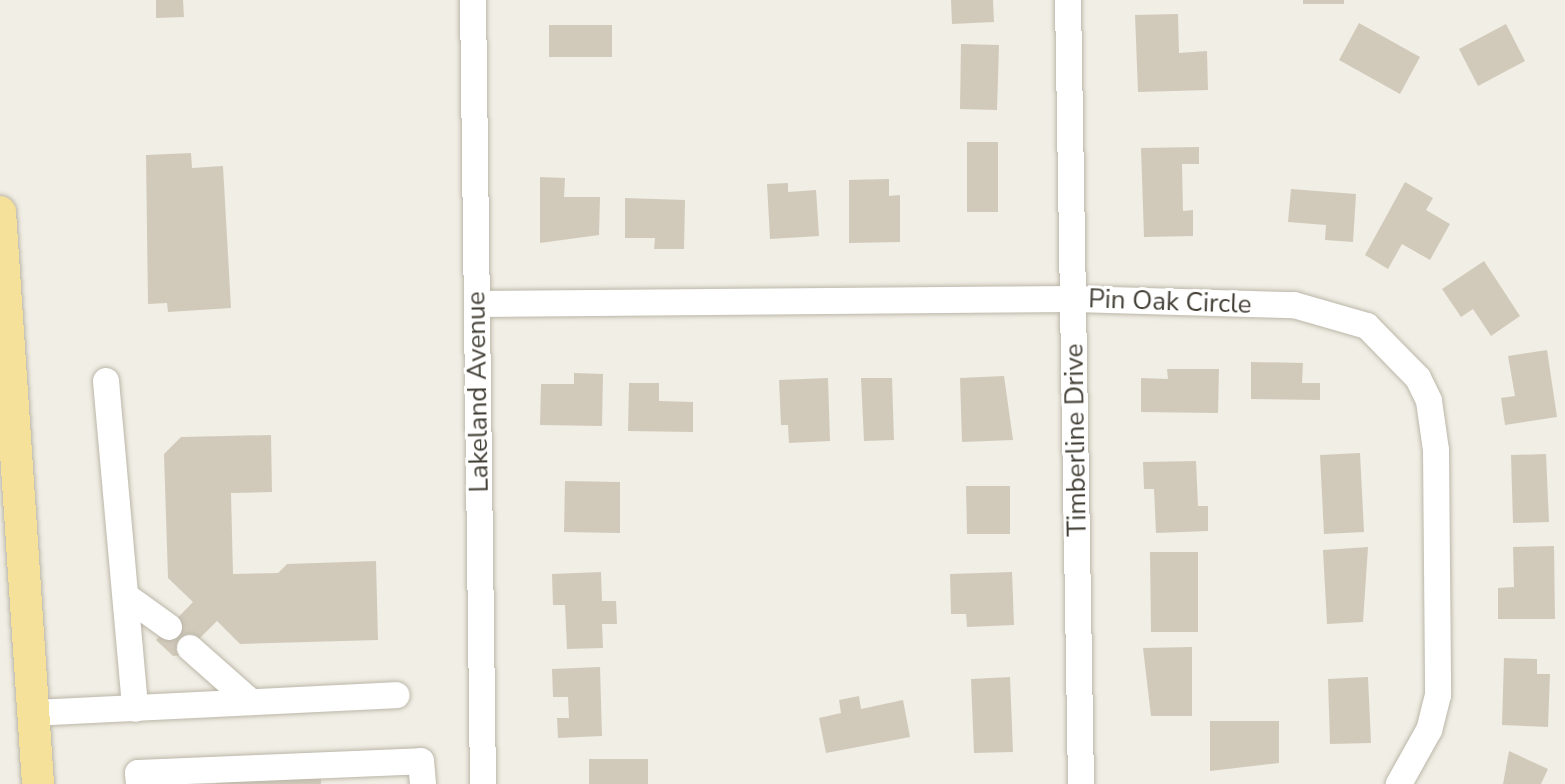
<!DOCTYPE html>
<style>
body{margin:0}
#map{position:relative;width:1565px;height:784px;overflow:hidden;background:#f1eee5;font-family:"Nunito Sans",sans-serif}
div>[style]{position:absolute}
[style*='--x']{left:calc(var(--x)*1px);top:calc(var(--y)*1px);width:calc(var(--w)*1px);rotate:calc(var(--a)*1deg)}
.building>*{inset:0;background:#d1cabb}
.roads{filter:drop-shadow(0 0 2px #bbb6a8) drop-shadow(0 0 2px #bbb6a8)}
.minor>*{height:26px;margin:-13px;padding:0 13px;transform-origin:13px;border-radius:13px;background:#fff}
.major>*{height:32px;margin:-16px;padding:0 16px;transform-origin:16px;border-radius:16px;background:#f5e199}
span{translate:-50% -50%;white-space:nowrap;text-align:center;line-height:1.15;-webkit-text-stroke:6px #fff;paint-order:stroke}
.street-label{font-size:26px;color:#423e35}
</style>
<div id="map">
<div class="building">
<i style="clip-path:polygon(156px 0,183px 0,184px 17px,156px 18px)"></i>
<i style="clip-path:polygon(951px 0,993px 0,994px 22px,952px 24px)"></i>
<i style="clip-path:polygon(1303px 0,1344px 0,1344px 4px,1303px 4px)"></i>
<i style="clip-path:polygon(1178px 14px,1179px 53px,1207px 51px,1208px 90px,1138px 92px,1135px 15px)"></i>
<i style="clip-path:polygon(1359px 23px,1420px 57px,1400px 94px,1339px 60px)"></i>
<i style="clip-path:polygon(1506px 24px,1525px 61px,1478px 86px,1459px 49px)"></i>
<i style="clip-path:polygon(549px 25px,612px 25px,612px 57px,549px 57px)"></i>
<i style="clip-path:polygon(961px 44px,999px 45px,997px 110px,960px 109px)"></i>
<i style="clip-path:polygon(967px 142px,998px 142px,998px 212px,967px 212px)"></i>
<i style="clip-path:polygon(1199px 147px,1199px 164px,1182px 164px,1183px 211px,1193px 210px,1193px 236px,1144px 237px,1141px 148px)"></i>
<i style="clip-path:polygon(191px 153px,192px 168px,223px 166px,231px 308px,168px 312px,167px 303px,148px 304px,146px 155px)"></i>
<i style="clip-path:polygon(540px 177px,565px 178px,564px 197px,600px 197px,599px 235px,540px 243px)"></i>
<i style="clip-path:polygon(889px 179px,889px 196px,900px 195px,900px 242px,849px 243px,849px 180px)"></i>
<i style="clip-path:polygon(1405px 182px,1433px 198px,1426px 210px,1450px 224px,1430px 260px,1402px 244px,1388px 269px,1365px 255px)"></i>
<i style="clip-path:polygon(788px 183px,788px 192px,816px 190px,819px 236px,770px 239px,767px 184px)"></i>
<i style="clip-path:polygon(1291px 189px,1356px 194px,1353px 242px,1325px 240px,1326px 225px,1288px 222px)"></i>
<i style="clip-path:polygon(625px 198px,685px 200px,684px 249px,654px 249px,655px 238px,625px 238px)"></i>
<i style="clip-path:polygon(1484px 261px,1520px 316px,1491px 336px,1473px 309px,1461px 317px,1442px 289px)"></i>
<i style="clip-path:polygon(1547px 350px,1557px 417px,1505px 425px,1501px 398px,1515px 396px,1508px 356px)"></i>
<i style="clip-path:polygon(1251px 362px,1303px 363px,1302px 383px,1320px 383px,1320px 400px,1251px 399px)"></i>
<i style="clip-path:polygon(1167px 369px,1219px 369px,1218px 413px,1141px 412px,1141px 378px,1168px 379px)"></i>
<i style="clip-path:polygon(574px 373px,603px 374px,602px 426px,540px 425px,541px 384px,574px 384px)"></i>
<i style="clip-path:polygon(1004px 376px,1013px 440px,962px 442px,960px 378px)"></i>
<i style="clip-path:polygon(828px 378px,830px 441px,789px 443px,788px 425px,781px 425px,779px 380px)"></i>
<i style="clip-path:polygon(861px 378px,892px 378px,894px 440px,864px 441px)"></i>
<i style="clip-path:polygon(629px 383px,659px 383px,659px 401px,693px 402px,693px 432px,628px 431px)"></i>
<i style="clip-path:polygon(271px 435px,272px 492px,231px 493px,233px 574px,278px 573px,287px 564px,376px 561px,378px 640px,240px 644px,217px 621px,183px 655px,173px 656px,156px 640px,193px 602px,168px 578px,164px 454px,181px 437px)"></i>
<i style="clip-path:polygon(1360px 453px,1364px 532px,1324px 534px,1320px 455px)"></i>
<i style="clip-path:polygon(1546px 454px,1549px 522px,1513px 523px,1511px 455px)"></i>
<i style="clip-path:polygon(1196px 461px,1198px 506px,1208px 506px,1208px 531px,1156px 533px,1154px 489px,1144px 489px,1143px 462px)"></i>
<i style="clip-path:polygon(565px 481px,620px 482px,620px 533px,564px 532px)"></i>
<i style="clip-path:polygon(966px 486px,1010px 486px,1010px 534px,967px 534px)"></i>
<i style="clip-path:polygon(1554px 546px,1555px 619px,1498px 619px,1498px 588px,1514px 587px,1513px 547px)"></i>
<i style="clip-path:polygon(1368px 547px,1363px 622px,1327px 624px,1323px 550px)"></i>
<i style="clip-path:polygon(1150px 552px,1198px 552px,1198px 632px,1151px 632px)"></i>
<i style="clip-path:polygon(601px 572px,602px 601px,616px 601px,617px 624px,602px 624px,603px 648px,567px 649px,565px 605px,553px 605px,552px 574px)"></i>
<i style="clip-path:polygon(1012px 572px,1014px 625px,967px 627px,966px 614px,951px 614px,950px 574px)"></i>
<i style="clip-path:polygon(1192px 647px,1192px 716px,1151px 716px,1143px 648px)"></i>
<i style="clip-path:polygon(1504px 658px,1537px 659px,1537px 674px,1550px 674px,1548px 727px,1502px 725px)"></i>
<i style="clip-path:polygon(600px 667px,602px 736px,558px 738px,557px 718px,569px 718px,568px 697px,553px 697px,552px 669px)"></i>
<i style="clip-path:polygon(1010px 677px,1013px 752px,974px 753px,971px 679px)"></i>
<i style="clip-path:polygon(1368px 677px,1371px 743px,1330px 744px,1328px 679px)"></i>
<i style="clip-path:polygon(859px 696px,861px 709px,903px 700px,910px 737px,826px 753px,819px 718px,841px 713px,839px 700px)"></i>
<i style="clip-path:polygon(1210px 721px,1279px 721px,1279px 763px,1210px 771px)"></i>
<i style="clip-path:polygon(1509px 751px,1548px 769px,1541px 784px,1503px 784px)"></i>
<i style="clip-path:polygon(589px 759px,648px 759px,648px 784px,589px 784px)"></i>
<i style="clip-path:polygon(321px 774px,321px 784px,216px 784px,215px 781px)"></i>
</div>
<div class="roads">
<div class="minor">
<i style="--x:473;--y:0;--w:784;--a:89.27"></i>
<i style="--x:1068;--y:0;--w:784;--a:89.05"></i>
<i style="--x:477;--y:304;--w:597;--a:-0.48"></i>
<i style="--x:1074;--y:299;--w:220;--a:1.6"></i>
<i style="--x:1294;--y:305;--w:76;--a:16"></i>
<i style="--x:1367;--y:326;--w:73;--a:45.6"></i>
<i style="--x:1418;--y:378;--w:25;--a:64"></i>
<i style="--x:1429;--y:401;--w:49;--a:81.9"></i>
<i style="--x:1436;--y:450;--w:245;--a:89.5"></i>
<i style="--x:1438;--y:695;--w:36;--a:104"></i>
<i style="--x:1429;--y:730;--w:62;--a:119.1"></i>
<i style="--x:106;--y:381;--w:329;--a:84.9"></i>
<i style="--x:130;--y:599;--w:48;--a:35.7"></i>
<i style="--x:190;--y:648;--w:81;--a:41.5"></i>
<i style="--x:33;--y:713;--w:364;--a:-2.8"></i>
<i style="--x:139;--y:784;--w:11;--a:-95"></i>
<i style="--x:138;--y:773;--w:283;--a:-2.4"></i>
<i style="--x:421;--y:761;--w:23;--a:85"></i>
</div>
<div class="major">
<i style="--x:0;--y:212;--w:573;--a:86.2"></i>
</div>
</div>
<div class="street-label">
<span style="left:1170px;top:302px;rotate:2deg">Pin Oak Circle</span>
<span style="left:478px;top:392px;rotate:-91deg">Lakeland Avenue</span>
<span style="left:1076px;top:440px;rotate:-91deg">Timberline Drive</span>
</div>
</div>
